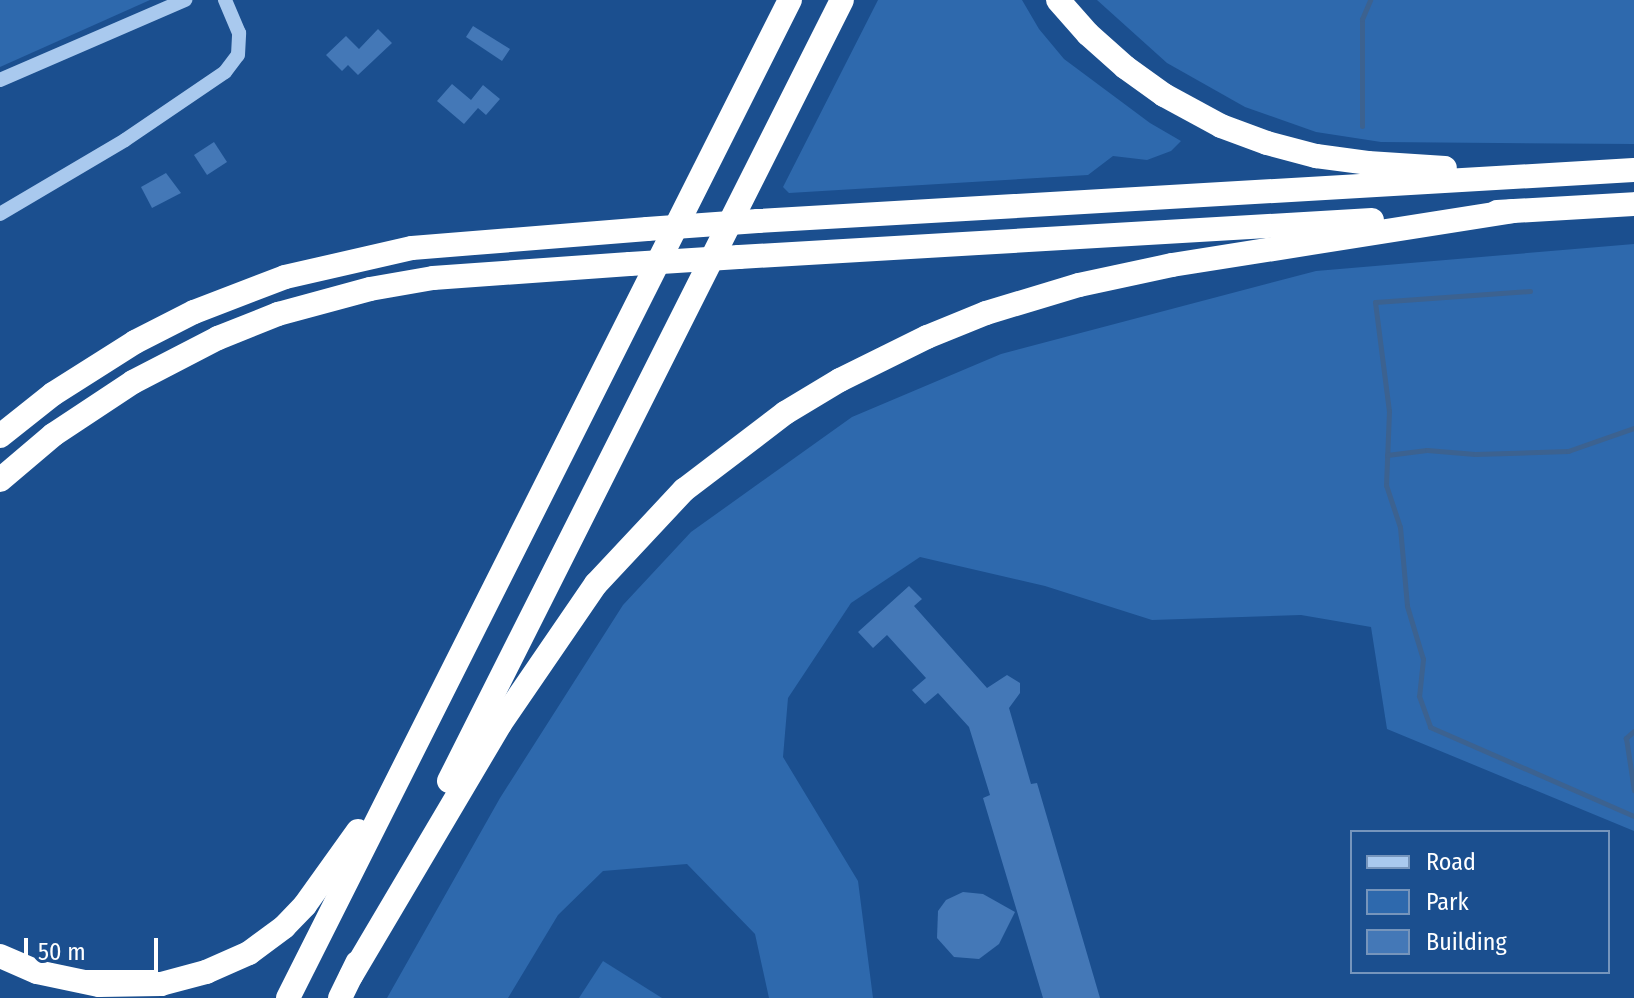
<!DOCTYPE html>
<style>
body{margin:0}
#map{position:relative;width:1634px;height:998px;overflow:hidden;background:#1b4f8f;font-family:"Fira Sans Condensed",sans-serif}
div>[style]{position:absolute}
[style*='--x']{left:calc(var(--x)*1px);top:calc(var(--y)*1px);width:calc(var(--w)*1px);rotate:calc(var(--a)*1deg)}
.green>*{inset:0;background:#2e69ad}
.stream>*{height:5px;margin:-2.5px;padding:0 2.5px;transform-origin:2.5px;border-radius:2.5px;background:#3c6290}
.building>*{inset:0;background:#4478b7}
.minor>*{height:14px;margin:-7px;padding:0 7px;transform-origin:7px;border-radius:7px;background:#a9c9ee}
.highway>*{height:24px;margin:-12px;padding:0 12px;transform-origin:12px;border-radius:12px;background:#fff}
.highway-bridge>*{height:24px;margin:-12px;padding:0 12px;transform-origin:12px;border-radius:12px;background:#fff}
span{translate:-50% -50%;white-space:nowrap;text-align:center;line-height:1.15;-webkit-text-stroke:6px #1b4f8f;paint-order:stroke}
.legend{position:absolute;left:1350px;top:830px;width:260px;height:144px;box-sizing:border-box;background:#1b4f8f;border:2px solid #7695bc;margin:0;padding:10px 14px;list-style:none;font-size:24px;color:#fff}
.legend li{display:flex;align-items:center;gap:16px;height:40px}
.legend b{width:40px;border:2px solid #7695bc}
.scale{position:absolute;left:24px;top:938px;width:134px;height:36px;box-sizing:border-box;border:4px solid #fff;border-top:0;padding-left:10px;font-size:24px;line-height:28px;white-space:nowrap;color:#fff;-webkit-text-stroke:6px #1b4f8f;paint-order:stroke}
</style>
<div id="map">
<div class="green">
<i style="clip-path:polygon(0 0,150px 0,0 67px)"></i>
<i style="clip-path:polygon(878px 0,1022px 0,1039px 29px,1064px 59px,1150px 123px,1181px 141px,1171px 151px,1147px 160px,1113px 156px,1088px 175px,789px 193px,783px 187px)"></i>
<i style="clip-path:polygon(1097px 0,1634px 0,1634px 144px,1381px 142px,1316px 132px,1245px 107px,1167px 63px)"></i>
<i style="clip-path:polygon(1634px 244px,1634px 831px,1387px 729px,1371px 627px,1301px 615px,1152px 620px,1045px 586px,920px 557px,851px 603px,788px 698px,783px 757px,858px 881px,873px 998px,769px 998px,755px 934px,687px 864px,603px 871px,558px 915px,508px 998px,387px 998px,500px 798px,623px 605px,691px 532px,852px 417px,1001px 354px,1316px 271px)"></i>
<i style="clip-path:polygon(603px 961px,662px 998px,579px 998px)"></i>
</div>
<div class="stream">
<i style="--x:1362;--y:126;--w:107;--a:-90"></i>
<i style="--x:1362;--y:19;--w:21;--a:-67"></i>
<i style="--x:1530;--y:291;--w:155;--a:175.9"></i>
<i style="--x:1375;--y:302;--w:110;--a:82.7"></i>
<i style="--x:1389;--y:411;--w:74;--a:92.3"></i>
<i style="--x:1386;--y:485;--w:44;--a:71.6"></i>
<i style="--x:1400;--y:527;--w:79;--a:84.9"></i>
<i style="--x:1407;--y:606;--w:55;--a:73.2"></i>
<i style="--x:1423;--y:659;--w:37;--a:96"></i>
<i style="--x:1419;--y:696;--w:33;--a:70"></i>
<i style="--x:1430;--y:727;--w:223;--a:23.6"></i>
<i style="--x:1387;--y:455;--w:40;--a:-7.1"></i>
<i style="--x:1427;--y:450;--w:48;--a:4.8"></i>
<i style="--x:1475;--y:454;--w:93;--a:-1.8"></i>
<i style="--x:1568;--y:451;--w:70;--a:-19.2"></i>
<i style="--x:1634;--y:731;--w:11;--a:139"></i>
<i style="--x:1626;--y:738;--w:53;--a:81.3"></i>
</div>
<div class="building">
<i style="clip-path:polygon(473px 26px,510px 49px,502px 61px,466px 37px)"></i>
<i style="clip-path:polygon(378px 29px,392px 43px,358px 75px,348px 65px,342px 71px,326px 55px,346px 36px,359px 49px)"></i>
<i style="clip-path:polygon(452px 84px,471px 100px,483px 85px,500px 99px,486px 115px,478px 108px,464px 124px,437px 101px)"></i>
<i style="clip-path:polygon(214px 142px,227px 162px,207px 175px,194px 155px)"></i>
<i style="clip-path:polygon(166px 173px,181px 193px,152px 208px,141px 187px)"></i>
<i style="clip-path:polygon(909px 586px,922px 599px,914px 606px,987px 688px,1007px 675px,1020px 683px,1020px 693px,1009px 708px,1031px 784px,1037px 783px,1100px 998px,1043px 998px,983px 798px,990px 795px,969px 727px,938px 693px,925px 704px,912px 690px,926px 678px,887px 635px,873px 648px,858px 632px)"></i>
<i style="clip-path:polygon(963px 892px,983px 894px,1015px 912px,999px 944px,979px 959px,954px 957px,937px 938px,938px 911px,946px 900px)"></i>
</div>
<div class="minor">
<i style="--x:0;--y:80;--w:202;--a:-23.4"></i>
<i style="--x:0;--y:214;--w:145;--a:-30.6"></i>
<i style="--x:125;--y:140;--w:121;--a:-34.2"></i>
<i style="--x:225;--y:72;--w:21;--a:-53"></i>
<i style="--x:238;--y:55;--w:22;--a:-87"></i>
<i style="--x:239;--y:33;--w:36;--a:-113"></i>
</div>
<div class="highway">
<i style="--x:1058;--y:0;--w:45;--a:48.6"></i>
<i style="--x:1088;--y:34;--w:50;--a:41.7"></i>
<i style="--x:1125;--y:67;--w:48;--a:35.7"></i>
<i style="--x:1164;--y:95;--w:65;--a:28.5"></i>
<i style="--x:1221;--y:126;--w:49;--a:20.3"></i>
<i style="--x:1267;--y:143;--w:51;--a:14.9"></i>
<i style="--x:1316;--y:156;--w:52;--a:7.7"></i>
<i style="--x:1368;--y:163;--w:77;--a:3.7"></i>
<i style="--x:1497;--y:212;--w:137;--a:-3.3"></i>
<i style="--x:758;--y:221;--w:877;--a:-3.33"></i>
<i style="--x:739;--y:257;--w:634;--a:-3.35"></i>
<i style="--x:0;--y:436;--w:68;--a:-38.4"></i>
<i style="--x:53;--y:394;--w:97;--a:-32.4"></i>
<i style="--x:135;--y:342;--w:66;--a:-27"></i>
<i style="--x:194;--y:312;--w:97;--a:-21"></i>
<i style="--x:285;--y:277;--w:130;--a:-12.9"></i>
<i style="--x:412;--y:248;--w:236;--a:-4.6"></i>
<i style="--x:0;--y:480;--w:70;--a:-40.3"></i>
<i style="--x:53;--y:435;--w:96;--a:-33.5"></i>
<i style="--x:133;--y:382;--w:96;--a:-27.4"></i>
<i style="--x:218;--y:338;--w:65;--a:-21.8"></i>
<i style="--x:278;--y:314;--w:95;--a:-15.2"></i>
<i style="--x:370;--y:289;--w:64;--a:-9.9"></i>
<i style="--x:433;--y:278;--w:197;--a:-4.1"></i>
<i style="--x:449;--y:781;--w:874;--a:-63.29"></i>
<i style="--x:0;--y:956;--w:40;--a:23.4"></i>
<i style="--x:37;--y:972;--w:63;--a:11.8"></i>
<i style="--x:99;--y:985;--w:62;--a:-0.9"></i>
<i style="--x:161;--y:984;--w:47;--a:-14.9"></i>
<i style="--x:206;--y:972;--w:47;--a:-23.8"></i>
<i style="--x:249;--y:953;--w:44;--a:-36.6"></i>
<i style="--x:284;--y:927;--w:30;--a:-46"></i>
<i style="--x:305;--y:905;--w:91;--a:-54.4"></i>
<i style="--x:351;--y:976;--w:293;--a:-59.4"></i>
<i style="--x:500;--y:724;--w:170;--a:-55.6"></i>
<i style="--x:596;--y:584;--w:129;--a:-46.9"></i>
<i style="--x:684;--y:490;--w:127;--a:-37.3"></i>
<i style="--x:785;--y:413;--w:64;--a:-31"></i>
<i style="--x:840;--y:380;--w:97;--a:-26.3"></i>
<i style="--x:927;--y:337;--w:64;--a:-22.1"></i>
<i style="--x:986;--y:313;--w:97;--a:-16.8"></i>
<i style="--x:1079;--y:285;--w:95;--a:-12.1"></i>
<i style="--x:1172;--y:265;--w:345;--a:-9"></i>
<i style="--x:288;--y:998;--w:1117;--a:-63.3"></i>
<i style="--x:340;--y:998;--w:39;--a:-64"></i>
</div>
<div class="highway-bridge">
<i style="--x:647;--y:229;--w:111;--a:-4.1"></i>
<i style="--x:630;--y:264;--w:109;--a:-3.7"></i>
</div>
<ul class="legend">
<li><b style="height:10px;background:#a9c9ee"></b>Road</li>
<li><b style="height:22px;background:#2e69ad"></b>Park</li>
<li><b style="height:22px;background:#4478b7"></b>Building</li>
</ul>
<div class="scale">50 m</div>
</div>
